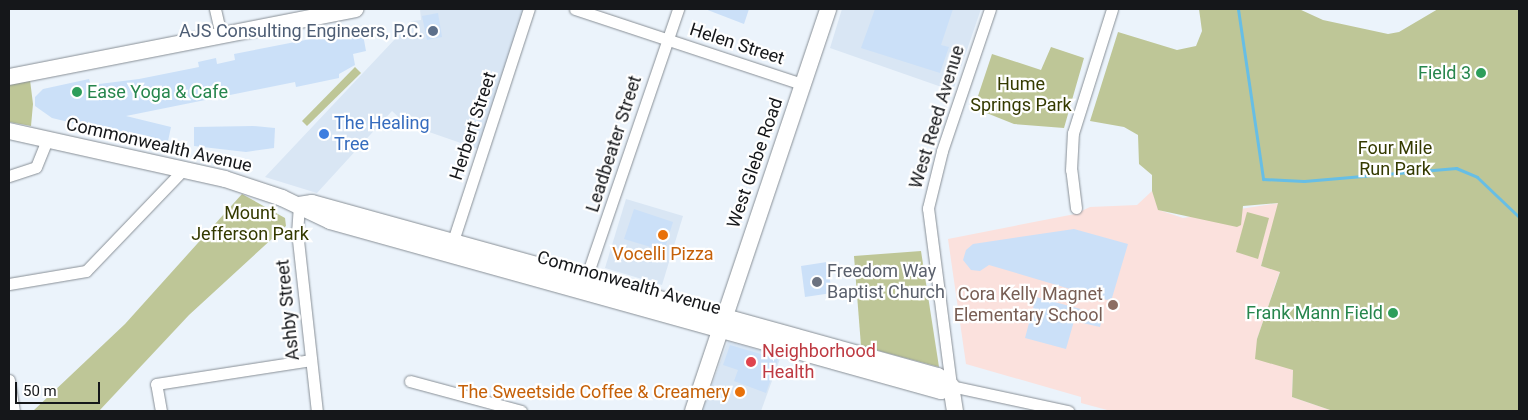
<!DOCTYPE html>
<style>
body{margin:0}
#map{position:relative;width:1528px;height:420px;overflow:hidden;background:#ebf3fb;font-family:Roboto,sans-serif}
div>[style]{position:absolute}
[style*='--x']{left:calc(var(--x)*1px);top:calc(var(--y)*1px);width:calc(var(--w)*1px);rotate:calc(var(--a)*1deg)}
.built>*{inset:0;background:#d9e6f4}
.education>*{inset:0;background:#fbe1dd}
.green>*{inset:0;background:#bec697}
.stream>*{height:3px;margin:-1.5px;padding:0 1.5px;transform-origin:1.5px;border-radius:1.5px;background:#67bee5}
.building>*{inset:0;background:#cbe0f8}
.roads{filter:drop-shadow(0 0 1px #888f96) drop-shadow(0 0 1px #888f96)}
.street>*{height:11px;margin:-5.5px;padding:0 5.5px;transform-origin:5.5px;border-radius:5.5px;background:#fff}
.secondary>*{height:16px;margin:-8px;padding:0 8px;transform-origin:8px;border-radius:8px;background:#fff}
.dots>*{width:14px;height:14px;translate:-50% -50%;box-sizing:border-box;border:2px solid #fff;border-radius:50%}
span{translate:-50% -50%;white-space:nowrap;text-align:center;line-height:1.15;-webkit-text-stroke:4.5px #fff;paint-order:stroke}
.service-label{font-size:18px;color:#4e5e75}
.right{translate:-100% -50%;text-align:right}
.street-label{font-size:18px;color:#15171a}
.leisure-label{font-size:18px;color:#27864d}
.left{translate:0 -50%;text-align:left}
.park-label{font-size:18px;color:#343a00}
.shop-label{font-size:18px;color:#366cbe}
.food-label{font-size:18px;color:#c56008}
.worship-label{font-size:18px;color:#5b616d}
.education-label{font-size:18px;color:#785e54}
.health-label{font-size:18px;color:#be3a42}
.frame{position:absolute;inset:0;border:10px solid #15171a;pointer-events:none}
.scale{position:absolute;left:15px;top:382px;width:85px;height:22px;box-sizing:border-box;border:2px solid #15171a;border-top:0;padding-left:6px;font-size:15px;line-height:18px;white-space:nowrap;color:#15171a;-webkit-text-stroke:4px #fff;paint-order:stroke}
</style>
<div id="map">
<div class="built">
<i style="clip-path:polygon(420px 9px,524px 9px,478px 149px,406px 124px,392px 111px,317px 193px,265px 177px,412px 21px,421px 20px)"></i>
<i style="clip-path:polygon(842px 9px,981px 9px,953px 91px,830px 48px)"></i>
<i style="clip-path:polygon(626px 199px,683px 216px,662px 285px,605px 268px)"></i>
<i style="clip-path:polygon(728px 341px,781px 356px,761px 411px,702px 411px)"></i>
</div>
<div class="education">
<i style="clip-path:polygon(1152px 191px,1159px 210px,1183px 218px,1279px 203px,1261px 266px,1280px 271px,1257px 339px,1257px 350px,1293px 370px,1292px 397px,1333px 411px,1111px 411px,1081px 403px,1081px 397px,966px 364px,948px 239px,1075px 214px,1090px 207px,1137px 205px)"></i>
</div>
<div class="green">
<i style="clip-path:polygon(1199px 9px,1299px 9px,1323px 20px,1388px 34px,1399px 32px,1438px 9px,1519px 9px,1519px 411px,1333px 411px,1292px 397px,1293px 370px,1255px 359px,1257px 339px,1280px 272px,1261px 266px,1278px 203px,1243px 206px,1241px 225px,1237px 227px,1158px 210px,1152px 191px,1152px 175px,1139px 164px,1138px 135px,1124px 127px,1090px 121px,1118px 32px,1177px 50px,1196px 46px,1202px 31px)"></i>
<i style="clip-path:polygon(1051px 47px,1084px 58px,1064px 128px,1014px 124px,974px 108px,992px 54px,1041px 70px)"></i>
<i style="clip-path:polygon(355px 67px,361px 73px,307px 126px,302px 121px)"></i>
<i style="clip-path:polygon(30px 80px,33px 104px,31px 126px,9px 122px,9px 84px)"></i>
<i style="clip-path:polygon(242px 194px,285px 218px,286px 226px,189px 315px,99px 411px,33px 411px,125px 324px)"></i>
<i style="clip-path:polygon(1247px 212px,1269px 218px,1258px 259px,1236px 252px)"></i>
<i style="clip-path:polygon(921px 251px,939px 367px,861px 346px,854px 256px)"></i>
</div>
<div class="stream">
<i style="--x:1238;--y:9;--w:172;--a:81.6"></i>
<i style="--x:1263;--y:179;--w:41;--a:2.8"></i>
<i style="--x:1304;--y:181;--w:153;--a:-4.9"></i>
<i style="--x:1456;--y:168;--w:23;--a:23"></i>
<i style="--x:1477;--y:177;--w:58;--a:43.6"></i>
</div>
<div class="building">
<i style="clip-path:polygon(705px 9px,749px 9px,744px 24px)"></i>
<i style="clip-path:polygon(875px 9px,953px 9px,941px 45px,949px 47px,940px 73px,861px 48px)"></i>
<i style="clip-path:polygon(438px 13px,442px 37px,427px 40px,422px 16px)"></i>
<i style="clip-path:polygon(362px 29px,366px 51px,353px 54px,355px 65px,339px 74px,339px 78px,296px 87px,295px 82px,126px 116px,171px 127px,167px 146px,52px 118px,35px 106px,35px 97px,43px 89px,89px 79px,91px 85px,139px 79px,199px 67px,198px 62px,216px 58px,217px 64px,235px 60px,234px 54px)"></i>
<i style="clip-path:polygon(253px 126px,275px 128px,274px 148px,246px 152px,194px 146px,194px 127px)"></i>
<i style="clip-path:polygon(634px 209px,673px 222px,664px 251px,624px 239px)"></i>
<i style="clip-path:polygon(1074px 229px,1128px 244px,1112px 298px,1107px 300px,989px 265px,980px 271px,971px 270px,963px 260px,966px 250px,973px 244px)"></i>
<i style="clip-path:polygon(827px 262px,832px 293px,805px 297px,801px 266px)"></i>
<i style="clip-path:polygon(1036px 297px,1103px 315px,1100px 327px,1074px 321px,1066px 349px,1025px 338px)"></i>
<i style="clip-path:polygon(730px 345px,778px 359px,766px 393px,734px 381px,738px 370px,723px 365px)"></i>
</div>
<div class="roads">
<div class="street">
<i style="--x:215;--y:9;--w:27;--a:77"></i>
<i style="--x:575;--y:9;--w:239;--a:18.3"></i>
<i style="--x:990;--y:9;--w:150;--a:108.7"></i>
<i style="--x:942;--y:151;--w:59;--a:103.8"></i>
<i style="--x:928;--y:208;--w:179;--a:82.6"></i>
<i style="--x:951;--y:386;--w:120;--a:12.1"></i>
<i style="--x:9;--y:176;--w:28;--a:-18"></i>
<i style="--x:36;--y:167;--w:29;--a:-68"></i>
<i style="--x:299;--y:205;--w:26;--a:94"></i>
<i style="--x:297;--y:231;--w:181;--a:83.7"></i>
<i style="--x:1076;--y:208;--w:38;--a:-97"></i>
<i style="--x:1071;--y:170;--w:37;--a:-87"></i>
<i style="--x:1073;--y:133;--w:130;--a:-72.5"></i>
<i style="--x:451;--y:247;--w:250;--a:-71.9"></i>
<i style="--x:9;--y:284;--w:78;--a:-9.6"></i>
<i style="--x:86;--y:271;--w:140;--a:-46.2"></i>
<i style="--x:584;--y:284;--w:291;--a:-71.1"></i>
<i style="--x:9;--y:380;--w:31;--a:81"></i>
<i style="--x:410;--y:381;--w:115;--a:15.1"></i>
<i style="--x:161;--y:411;--w:27;--a:-100"></i>
<i style="--x:156;--y:384;--w:157;--a:-8.8"></i>
</div>
<div class="secondary">
<i style="--x:9;--y:77;--w:353;--a:-11.1"></i>
<i style="--x:9;--y:131;--w:221;--a:12.5"></i>
<i style="--x:225;--y:179;--w:60;--a:18.4"></i>
<i style="--x:282;--y:198;--w:53;--a:25.6"></i>
<i style="--x:330;--y:221;--w:634;--a:15.55"></i>
<i style="--x:941;--y:391;--w:11;--a:-27"></i>
<i style="--x:299;--y:205;--w:13;--a:-9"></i>
<i style="--x:312;--y:203;--w:649;--a:15.45"></i>
<i style="--x:938;--y:376;--w:16;--a:38"></i>
<i style="--x:951;--y:386;--w:25;--a:81"></i>
<i style="--x:693;--y:411;--w:424;--a:-71.4"></i>
</div>
</div>
<div class="dots">
<i style="left:433px;top:31px;background:#5c6f8a"></i>
<i style="left:1481px;top:73px;background:#2e9e5b"></i>
<i style="left:77px;top:92px;background:#2e9e5b"></i>
<i style="left:324px;top:134px;background:#3f7fe0"></i>
<i style="left:663px;top:235px;background:#e8710a"></i>
<i style="left:817px;top:282px;background:#6b7280"></i>
<i style="left:1113px;top:305px;background:#8d6e63"></i>
<i style="left:1393px;top:313px;background:#2e9e5b"></i>
<i style="left:751px;top:362px;background:#e0444e"></i>
<i style="left:740px;top:392px;background:#e8710a"></i>
</div>
<div class="service-label">
<span class="right" style="left:423px;top:31px">AJS Consulting Engineers, P.C.</span>
</div>
<div class="street-label">
<span style="left:737px;top:44px;rotate:18deg">Helen Street</span>
<span style="left:937px;top:117px;rotate:-73deg">West Reed Avenue</span>
<span style="left:473px;top:126px;rotate:-72deg">Herbert Street</span>
<span style="left:614px;top:144px;rotate:-72deg">Leadbeater Street</span>
<span style="left:159px;top:145px;rotate:13deg">Commonwealth Avenue</span>
<span style="left:755px;top:163px;rotate:-71deg">West Glebe Road</span>
<span style="left:629px;top:283px;rotate:16deg">Commonwealth Avenue</span>
<span style="left:288px;top:310px;rotate:-96deg">Ashby Street</span>
</div>
<div class="leisure-label">
<span class="right" style="left:1471px;top:73px">Field 3</span>
<span class="left" style="left:87px;top:92px">Ease Yoga &amp; Cafe</span>
<span class="right" style="left:1383px;top:313px">Frank Mann Field</span>
</div>
<div class="park-label">
<span style="left:1021px;top:95px">Hume<br>Springs Park</span>
<span style="left:1395px;top:159px">Four Mile<br>Run Park</span>
<span style="left:250px;top:224px">Mount<br>Jefferson Park</span>
</div>
<div class="shop-label">
<span class="left" style="left:334px;top:134px">The Healing<br>Tree</span>
</div>
<div class="food-label">
<span style="left:663px;top:254px">Vocelli Pizza</span>
<span class="right" style="left:730px;top:392px">The Sweetside Coffee &amp; Creamery</span>
</div>
<div class="worship-label">
<span class="left" style="left:827px;top:282px">Freedom Way<br>Baptist Church</span>
</div>
<div class="education-label">
<span class="right" style="left:1103px;top:305px">Cora Kelly Magnet<br>Elementary School</span>
</div>
<div class="health-label">
<span class="left" style="left:762px;top:362px">Neighborhood<br>Health</span>
</div>
<div class="frame"></div>
<div class="scale">50 m</div>
</div>
